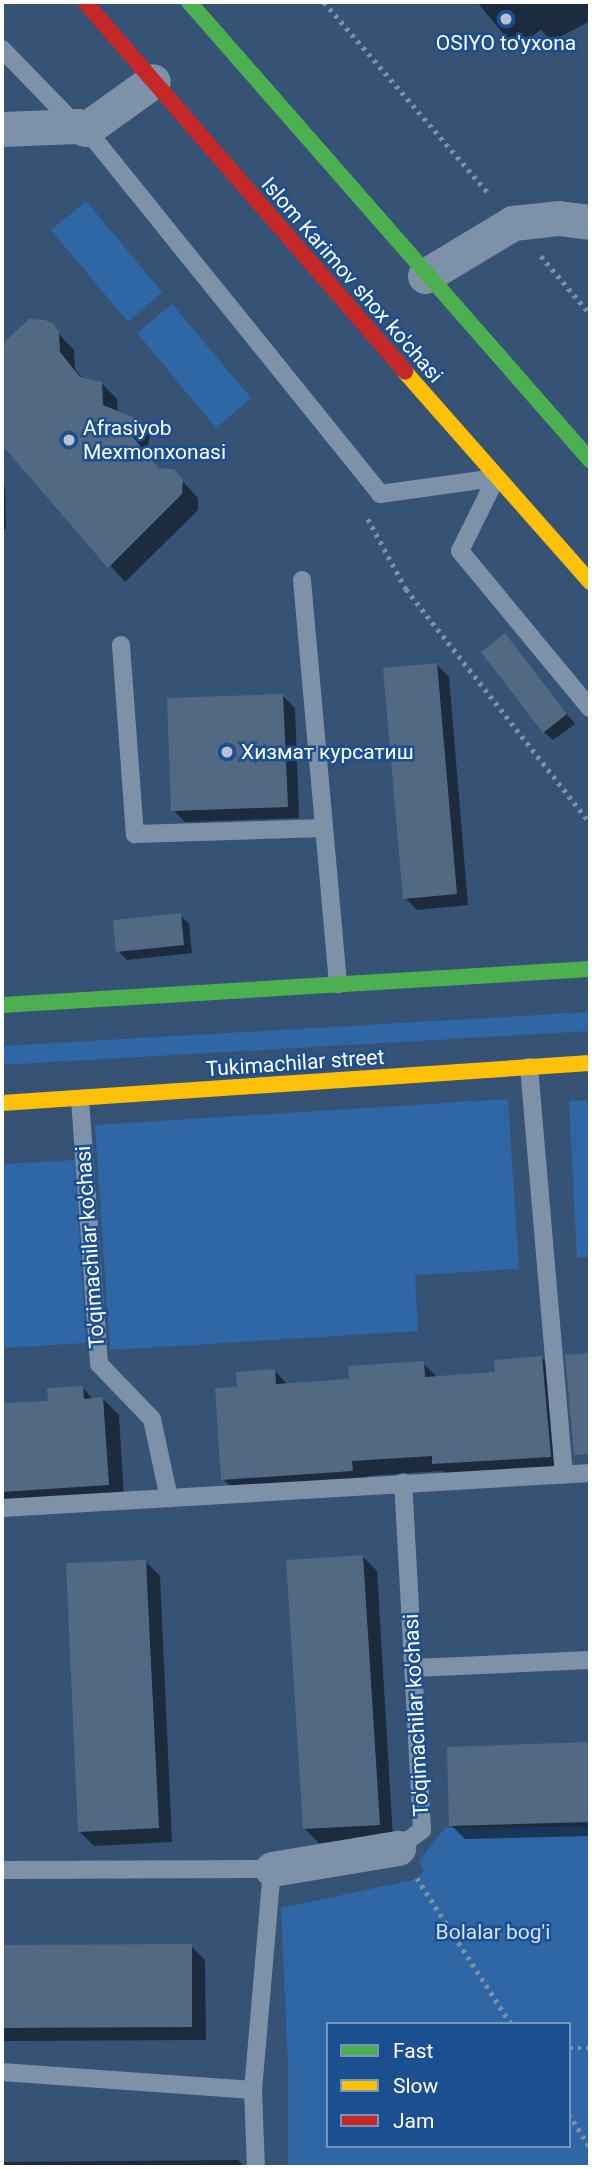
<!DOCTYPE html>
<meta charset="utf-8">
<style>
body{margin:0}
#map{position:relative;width:592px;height:2169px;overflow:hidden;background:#365274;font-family:Roboto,sans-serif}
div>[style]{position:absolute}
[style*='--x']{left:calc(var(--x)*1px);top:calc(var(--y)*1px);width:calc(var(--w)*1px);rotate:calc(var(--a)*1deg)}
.green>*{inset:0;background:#2f66a5}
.shadow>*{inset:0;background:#0007}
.building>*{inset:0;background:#526984}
.path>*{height:4.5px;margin-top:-2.25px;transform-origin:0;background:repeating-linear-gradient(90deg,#7d92a8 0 3.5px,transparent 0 8.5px)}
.lane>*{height:18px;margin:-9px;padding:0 9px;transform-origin:9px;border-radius:9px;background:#7d92a8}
.street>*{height:35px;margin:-17.5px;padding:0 17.5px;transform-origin:17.5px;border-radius:17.5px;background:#7d92a8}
.fast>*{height:16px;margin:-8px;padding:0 8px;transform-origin:8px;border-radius:8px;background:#4caf50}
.slow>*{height:16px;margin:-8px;padding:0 8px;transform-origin:8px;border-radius:8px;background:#ffc107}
.jam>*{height:16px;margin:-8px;padding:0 8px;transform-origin:8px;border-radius:8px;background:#c62828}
.dots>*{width:19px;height:19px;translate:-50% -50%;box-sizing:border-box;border:4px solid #1b4f8f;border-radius:50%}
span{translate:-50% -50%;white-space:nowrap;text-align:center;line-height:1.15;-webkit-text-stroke:5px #1b4f8f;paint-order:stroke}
.poi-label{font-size:21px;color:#fff}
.left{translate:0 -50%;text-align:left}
.street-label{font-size:21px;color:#fff}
.park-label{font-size:21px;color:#cfe3fa}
.frame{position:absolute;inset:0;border:4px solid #fff;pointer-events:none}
.legend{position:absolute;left:326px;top:2022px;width:245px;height:126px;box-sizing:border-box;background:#1b4f8f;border:2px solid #7695bc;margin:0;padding:9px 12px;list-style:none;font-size:21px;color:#fff}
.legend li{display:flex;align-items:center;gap:14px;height:35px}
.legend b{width:35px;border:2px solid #7695bc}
</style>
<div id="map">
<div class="green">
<i style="clip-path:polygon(86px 201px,162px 292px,128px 322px,51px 230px)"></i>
<i style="clip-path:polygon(172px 304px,251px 398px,216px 428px,137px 333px)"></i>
<i style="clip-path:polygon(590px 1012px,590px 1031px,2px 1065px,2px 1046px)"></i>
<i style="clip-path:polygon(508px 1099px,519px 1269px,415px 1275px,418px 1331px,110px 1350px,95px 1125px)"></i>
<i style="clip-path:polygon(590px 1100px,590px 1257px,577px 1258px,569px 1101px)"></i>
<i style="clip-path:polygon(75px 1160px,86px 1343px,2px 1348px,2px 1164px)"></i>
<i style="clip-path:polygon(evenodd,590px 1826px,590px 2167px,288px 2167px,288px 2068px,281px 1908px,417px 1879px,424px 1870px,419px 1861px,445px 1828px,590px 1826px,328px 2024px,569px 2024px,569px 2146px,328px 2146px,328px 2024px)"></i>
</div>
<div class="shadow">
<i style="clip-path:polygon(477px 2px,590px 2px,590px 21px,552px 41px,541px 30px,515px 48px)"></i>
<i style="clip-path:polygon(30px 321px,58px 333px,74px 350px,75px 369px,83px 379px,101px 383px,117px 399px,118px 413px,134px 420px,150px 436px,146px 453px,161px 470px,173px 471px,198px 498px,198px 510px,125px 582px,2px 442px,2px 346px)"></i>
<i style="clip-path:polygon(2px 484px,5px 487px,6px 529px,2px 529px)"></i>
<i style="clip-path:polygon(505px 636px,575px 724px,553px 740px,544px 732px)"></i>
<i style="clip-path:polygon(437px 665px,449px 677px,468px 905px,417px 910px,405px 898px)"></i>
<i style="clip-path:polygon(283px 696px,295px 708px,299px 818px,185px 822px,173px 810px)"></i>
<i style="clip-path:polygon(180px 915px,189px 924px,192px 953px,127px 960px,118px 951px)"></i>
<i style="clip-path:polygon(590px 1348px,590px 1454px,574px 1439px)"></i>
<i style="clip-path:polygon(542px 1358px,558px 1374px,566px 1472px,450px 1479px,442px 1471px,367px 1476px,368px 1487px,239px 1495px,223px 1479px,239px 1389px,275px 1371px,288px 1385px,351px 1380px,423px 1363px,438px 1378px,497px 1374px)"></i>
<i style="clip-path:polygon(83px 1388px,94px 1400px,103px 1399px,119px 1415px,124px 1500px,2px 1506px,2px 1405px,50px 1402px)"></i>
<i style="clip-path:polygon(363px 1557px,377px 1571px,393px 1838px,319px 1843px,305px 1829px)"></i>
<i style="clip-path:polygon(146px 1562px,160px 1576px,172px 1842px,94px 1846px,80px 1832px)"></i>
<i style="clip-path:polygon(590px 1744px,590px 1836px,465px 1839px,451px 1825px,448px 1748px)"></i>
<i style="clip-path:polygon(191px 1946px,205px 1960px,206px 2040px,2px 2041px,2px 1947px)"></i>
<i style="clip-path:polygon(238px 2160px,245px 2167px,2px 2167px,2px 2162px)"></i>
</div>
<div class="building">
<i style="clip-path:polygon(29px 319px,45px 320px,54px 324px,59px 332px,60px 352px,80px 377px,102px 382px,103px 405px,135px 418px,131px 435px,159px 468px,174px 469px,183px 480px,182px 494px,108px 568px,2px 445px,2px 344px)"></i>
<i style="clip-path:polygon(505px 633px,567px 714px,543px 733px,481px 652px)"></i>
<i style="clip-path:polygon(437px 663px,457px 894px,403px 899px,383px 668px)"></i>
<i style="clip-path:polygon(283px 694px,288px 807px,171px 811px,167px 698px)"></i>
<i style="clip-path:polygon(181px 913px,184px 945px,116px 952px,113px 920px)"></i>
<i style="clip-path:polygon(590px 1353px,590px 1454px,574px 1455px,565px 1355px)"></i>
<i style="clip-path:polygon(542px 1356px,551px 1457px,432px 1464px,432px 1456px,352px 1461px,353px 1471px,221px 1480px,215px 1388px,237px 1387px,236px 1372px,275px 1369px,276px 1384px,349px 1379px,348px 1366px,424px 1361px,425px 1377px,495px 1372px,494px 1360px)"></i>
<i style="clip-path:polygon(83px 1386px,84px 1399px,103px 1397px,109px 1485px,2px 1492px,2px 1403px,48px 1401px,47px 1388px)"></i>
<i style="clip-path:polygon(363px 1555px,380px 1825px,303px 1829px,286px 1560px)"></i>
<i style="clip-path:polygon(146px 1560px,159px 1828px,78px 1832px,66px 1563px)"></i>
<i style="clip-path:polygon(590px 1742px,590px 1822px,449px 1826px,447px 1747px)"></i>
<i style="clip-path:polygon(192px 1944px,192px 2027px,2px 2028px,2px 1945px)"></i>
</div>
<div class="path">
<i style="--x:324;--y:2;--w:252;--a:49.3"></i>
<i style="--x:541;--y:256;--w:76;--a:49.8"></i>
<i style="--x:368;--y:519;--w:80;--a:61.5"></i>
<i style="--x:406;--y:589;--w:298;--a:51.8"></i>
<i style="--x:417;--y:1878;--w:174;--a:57.2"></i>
<i style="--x:569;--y:2048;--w:21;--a:0"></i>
<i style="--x:569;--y:2114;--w:39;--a:58"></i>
</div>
<div class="lane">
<i style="--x:2;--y:49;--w:107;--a:45.8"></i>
<i style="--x:86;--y:129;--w:469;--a:51.1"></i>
<i style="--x:380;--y:494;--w:117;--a:-7.9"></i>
<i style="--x:496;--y:478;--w:81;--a:116.3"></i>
<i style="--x:460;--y:551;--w:204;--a:50.4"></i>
<i style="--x:302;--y:580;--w:406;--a:84.9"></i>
<i style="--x:121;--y:645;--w:190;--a:85.8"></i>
<i style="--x:135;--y:834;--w:189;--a:-1.8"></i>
<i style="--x:529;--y:1067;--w:409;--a:85.1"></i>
<i style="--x:80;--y:1099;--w:266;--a:85.9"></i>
<i style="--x:99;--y:1364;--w:76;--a:46.1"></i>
<i style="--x:152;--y:1419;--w:81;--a:77.9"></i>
<i style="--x:2;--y:1508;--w:589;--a:-3.41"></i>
<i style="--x:414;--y:1668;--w:176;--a:-2.6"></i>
<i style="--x:398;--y:1848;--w:30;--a:-37"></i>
<i style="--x:422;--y:1830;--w:348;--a:-93.1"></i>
<i style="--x:2;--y:1870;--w:270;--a:-0.2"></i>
<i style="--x:272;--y:1869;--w:222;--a:94.9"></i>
<i style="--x:253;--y:2090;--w:252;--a:-175.9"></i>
<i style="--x:253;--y:2090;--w:77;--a:87.8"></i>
</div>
<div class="street">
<i style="--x:2;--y:129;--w:75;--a:-2.3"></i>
<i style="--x:77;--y:126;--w:9;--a:18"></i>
<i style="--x:86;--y:129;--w:82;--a:-35.6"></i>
<i style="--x:425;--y:276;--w:103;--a:-31.1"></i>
<i style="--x:513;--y:223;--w:45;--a:-6.3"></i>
<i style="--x:558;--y:218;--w:32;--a:7"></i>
<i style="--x:272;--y:1869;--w:128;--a:-9.5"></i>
</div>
<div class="fast">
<i style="--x:189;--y:2;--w:609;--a:48.8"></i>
<i style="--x:2;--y:1005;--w:589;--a:-3.5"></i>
</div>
<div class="slow">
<i style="--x:405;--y:372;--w:280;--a:48.6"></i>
<i style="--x:2;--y:1103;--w:589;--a:-3.89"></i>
</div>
<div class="jam">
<i style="--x:85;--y:2;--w:489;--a:49.1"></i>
</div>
<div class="dots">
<i style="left:506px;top:19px;background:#b9c2ce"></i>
<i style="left:69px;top:440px;background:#b9c2ce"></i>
<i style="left:227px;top:752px;background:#b9c2ce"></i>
</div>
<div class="poi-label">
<span style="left:506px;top:43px">OSIYO to'yxona</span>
<span class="left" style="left:83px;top:440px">Afrasiyob<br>Mexmonxonasi</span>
<span class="left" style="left:241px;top:752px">Хизмат курсатиш</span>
</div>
<div class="street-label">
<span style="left:352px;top:280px;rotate:49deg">Islom Karimov shox ko'chasi</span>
<span style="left:295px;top:1063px;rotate:-4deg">Tukimachilar street</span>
<span style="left:90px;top:1247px;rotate:-94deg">To'qimachilar ko'chasi</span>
<span style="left:416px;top:1715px;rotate:-93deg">To'qimachilar ko'chasi</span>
</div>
<div class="park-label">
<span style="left:493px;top:1932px">Bolalar bog'i</span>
</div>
<div class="frame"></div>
<ul class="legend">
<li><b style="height:9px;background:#4caf50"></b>Fast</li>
<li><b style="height:9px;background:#ffc107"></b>Slow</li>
<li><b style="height:9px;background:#c62828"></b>Jam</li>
</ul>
</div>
